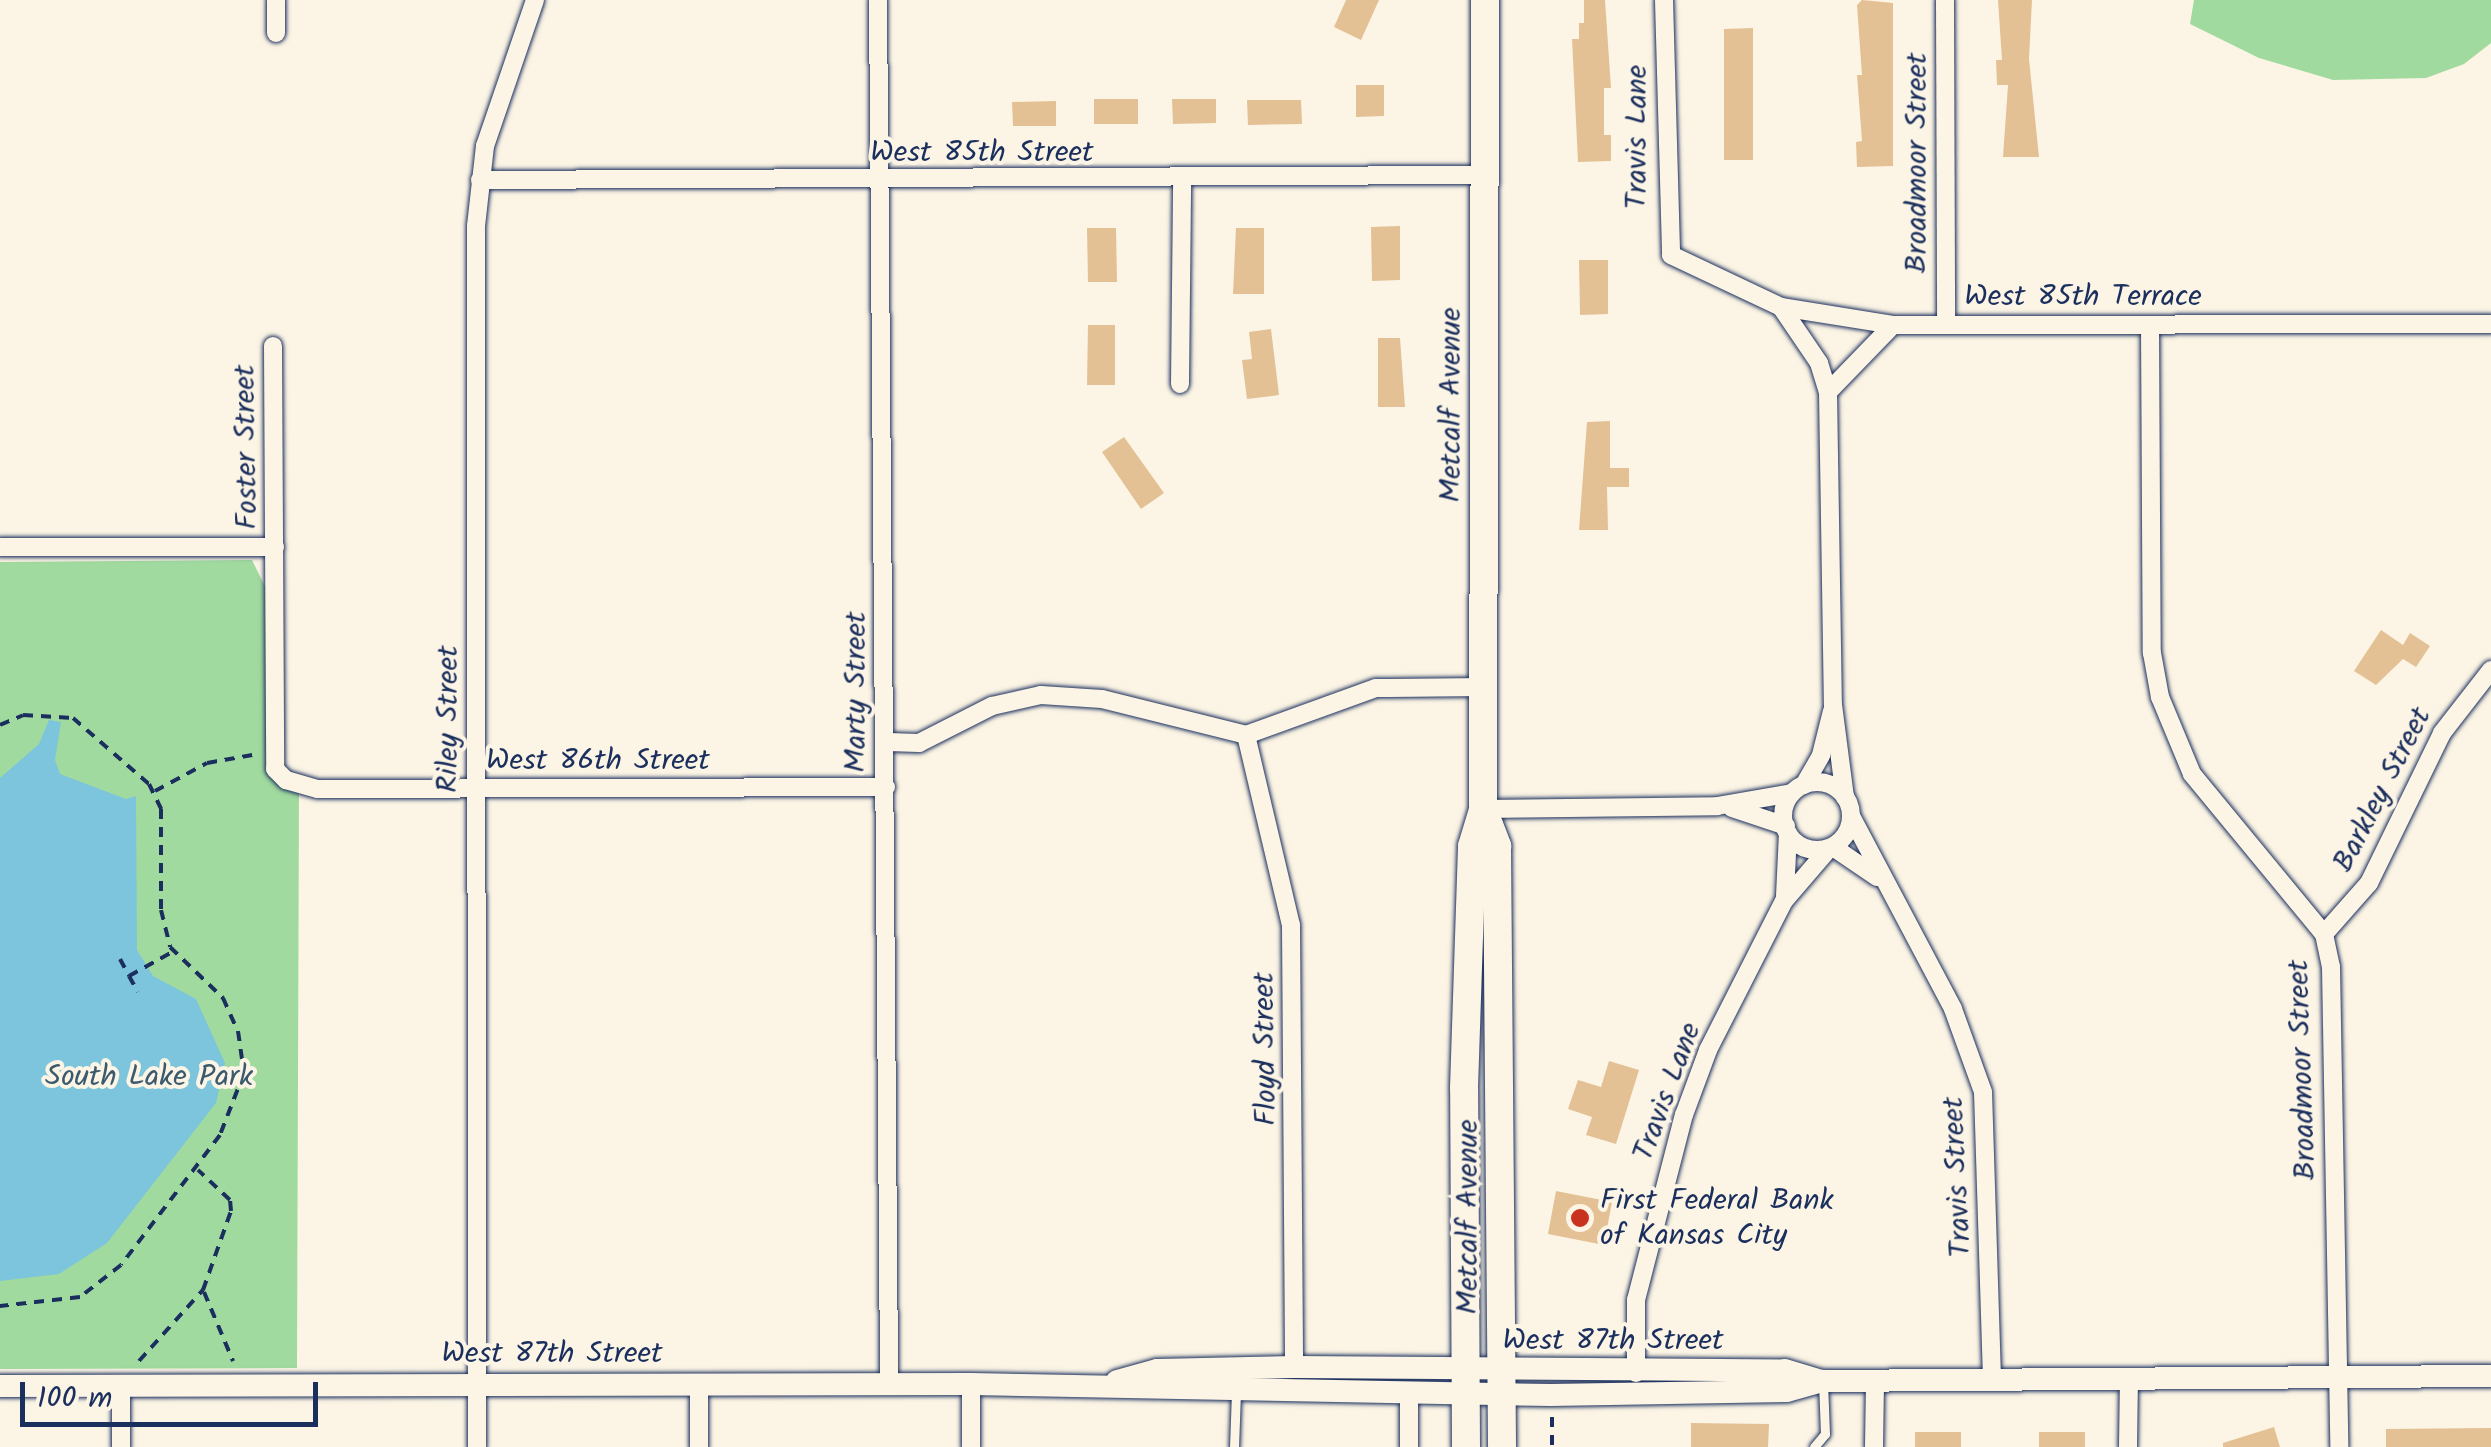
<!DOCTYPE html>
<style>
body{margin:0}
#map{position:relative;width:2491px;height:1447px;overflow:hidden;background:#fcf5e5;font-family:Kalam,sans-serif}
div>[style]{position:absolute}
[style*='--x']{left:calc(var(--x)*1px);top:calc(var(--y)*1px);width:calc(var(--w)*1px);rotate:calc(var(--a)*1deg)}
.green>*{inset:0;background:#a1da9f}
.water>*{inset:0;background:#7dc4dd}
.building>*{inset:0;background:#e3c195}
.path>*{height:4px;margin-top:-2px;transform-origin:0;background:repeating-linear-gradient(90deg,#1b2f5e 0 10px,transparent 0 18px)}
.roads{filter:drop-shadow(0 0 2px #1b2f5e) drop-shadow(0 0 2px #1b2f5e)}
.service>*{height:9px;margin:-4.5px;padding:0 4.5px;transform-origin:4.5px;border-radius:4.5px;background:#fcf5e5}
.minor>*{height:18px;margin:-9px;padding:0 9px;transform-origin:9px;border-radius:9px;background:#fcf5e5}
.minor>.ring{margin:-9px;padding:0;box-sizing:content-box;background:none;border:18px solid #fcf5e5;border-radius:50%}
.tertiary>*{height:22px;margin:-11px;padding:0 11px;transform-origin:11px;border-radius:11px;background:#fcf5e5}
.primary>*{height:28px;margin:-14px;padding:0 14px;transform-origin:14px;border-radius:14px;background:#fcf5e5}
.dots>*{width:28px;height:28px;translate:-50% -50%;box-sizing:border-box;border:5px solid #fcf5e5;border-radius:50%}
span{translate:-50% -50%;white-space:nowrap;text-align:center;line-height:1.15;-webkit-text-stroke:8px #fcf5e5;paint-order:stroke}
.street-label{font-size:30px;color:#1b2f5e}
.park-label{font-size:30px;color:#3c5a6e}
.poi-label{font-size:30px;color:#1b2f5e}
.left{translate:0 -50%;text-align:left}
.scale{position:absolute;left:20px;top:1382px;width:298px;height:45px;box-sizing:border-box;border:5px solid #1b2f5e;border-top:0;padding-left:12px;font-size:30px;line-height:35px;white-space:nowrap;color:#1b2f5e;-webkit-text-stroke:8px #fcf5e5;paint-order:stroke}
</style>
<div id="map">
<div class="green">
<i style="clip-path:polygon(2194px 0,2491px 0,2491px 43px,2464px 64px,2426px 78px,2333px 80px,2259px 58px,2190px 24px)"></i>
<i style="clip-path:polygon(252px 560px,278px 613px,275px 769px,299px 787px,297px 1368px,0 1369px,0 562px)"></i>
</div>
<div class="water">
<i style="clip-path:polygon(49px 720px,61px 722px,55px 760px,60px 774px,126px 799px,136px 796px,137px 950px,153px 976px,196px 999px,225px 1063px,216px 1103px,107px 1243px,59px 1274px,0 1281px,0 778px,39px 744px)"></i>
</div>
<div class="building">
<i style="clip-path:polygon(1346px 0,1379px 0,1361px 40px,1334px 27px)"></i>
<i style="clip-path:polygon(1584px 0,1605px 0,1611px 88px,1604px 88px,1604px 135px,1611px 135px,1611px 161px,1578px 162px,1572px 39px,1579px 39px,1579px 23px,1584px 23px)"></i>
<i style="clip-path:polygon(1862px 0,1893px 3px,1893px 166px,1857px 167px,1856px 142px,1862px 141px,1857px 75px,1862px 75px,1857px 5px)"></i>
<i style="clip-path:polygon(1998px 0,2032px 0,2029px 59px,2039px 157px,2003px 157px,2008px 85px,1997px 85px,1996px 60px,2002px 60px)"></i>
<i style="clip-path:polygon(1753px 28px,1753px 160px,1724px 160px,1724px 29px)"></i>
<i style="clip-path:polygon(1356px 85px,1384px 85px,1384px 116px,1356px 117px)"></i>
<i style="clip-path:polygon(1094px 99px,1138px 99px,1138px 124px,1094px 124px)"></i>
<i style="clip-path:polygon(1172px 99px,1216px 99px,1216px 123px,1173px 124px)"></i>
<i style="clip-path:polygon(1247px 100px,1301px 100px,1302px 124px,1248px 125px)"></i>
<i style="clip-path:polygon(1056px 101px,1056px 126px,1013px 126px,1012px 102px)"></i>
<i style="clip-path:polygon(1400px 226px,1400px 280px,1372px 281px,1371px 227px)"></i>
<i style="clip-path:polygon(1087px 228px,1116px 228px,1117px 282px,1088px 282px)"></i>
<i style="clip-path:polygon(1236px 228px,1264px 228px,1264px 294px,1233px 294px)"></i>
<i style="clip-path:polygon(1579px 260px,1608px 260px,1608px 314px,1580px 315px)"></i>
<i style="clip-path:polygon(1088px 325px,1115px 325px,1115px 385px,1087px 385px)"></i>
<i style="clip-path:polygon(1271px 329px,1279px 395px,1247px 399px,1242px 360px,1252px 359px,1249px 332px)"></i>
<i style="clip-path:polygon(1378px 338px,1400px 338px,1405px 407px,1378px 407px)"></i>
<i style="clip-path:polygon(1610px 421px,1610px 468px,1629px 468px,1629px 487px,1607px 487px,1608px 530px,1579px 530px,1587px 422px)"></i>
<i style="clip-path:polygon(1124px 437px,1164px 493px,1141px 509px,1102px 452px)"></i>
<i style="clip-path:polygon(2381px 630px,2403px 645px,2410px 633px,2430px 646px,2416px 667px,2403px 659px,2376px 685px,2354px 671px)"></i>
<i style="clip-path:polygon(1609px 1061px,1639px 1070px,1616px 1144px,1586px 1135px,1592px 1117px,1568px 1109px,1578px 1080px,1601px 1087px)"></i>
<i style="clip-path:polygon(1556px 1191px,1612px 1202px,1604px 1245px,1548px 1234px)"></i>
<i style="clip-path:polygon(1691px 1423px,1769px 1424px,1768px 1447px,1691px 1447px)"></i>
<i style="clip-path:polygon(2274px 1427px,2280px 1447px,2223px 1447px,2223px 1443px)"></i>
<i style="clip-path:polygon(2491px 1428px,2491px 1447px,2386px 1447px,2386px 1429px)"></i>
<i style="clip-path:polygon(1915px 1432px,1961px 1432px,1961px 1447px,1915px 1447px)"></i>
<i style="clip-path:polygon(2039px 1432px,2085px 1432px,2085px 1447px,2039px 1447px)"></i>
</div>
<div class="path">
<i style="--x:0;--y:725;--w:25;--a:-23"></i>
<i style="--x:23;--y:715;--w:50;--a:3.4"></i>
<i style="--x:73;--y:718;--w:101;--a:41"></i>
<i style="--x:149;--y:784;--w:28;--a:64"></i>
<i style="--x:161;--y:809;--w:101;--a:90"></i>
<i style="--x:161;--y:910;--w:38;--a:76"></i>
<i style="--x:170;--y:947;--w:74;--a:43.9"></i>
<i style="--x:223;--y:998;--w:36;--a:66"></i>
<i style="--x:238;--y:1031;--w:42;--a:81.9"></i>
<i style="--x:244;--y:1073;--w:66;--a:111.2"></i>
<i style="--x:220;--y:1135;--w:163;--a:127.3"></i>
<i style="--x:121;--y:1265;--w:52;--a:142"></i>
<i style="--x:80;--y:1297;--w:81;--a:173.6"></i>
<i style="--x:155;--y:791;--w:59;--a:-28.3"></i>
<i style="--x:207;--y:763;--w:46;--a:-10.1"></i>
<i style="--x:120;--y:959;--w:19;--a:62"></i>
<i style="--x:129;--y:976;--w:51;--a:-29.1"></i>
<i style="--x:129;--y:976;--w:18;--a:61"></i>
<i style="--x:204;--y:1292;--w:75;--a:67.2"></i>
<i style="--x:139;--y:1361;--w:96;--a:-48"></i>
<i style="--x:203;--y:1290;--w:84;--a:-70.5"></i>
<i style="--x:231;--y:1211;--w:11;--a:-95"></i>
<i style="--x:230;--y:1200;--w:44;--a:-136.8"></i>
<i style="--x:1552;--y:1417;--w:30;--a:90"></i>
</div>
<div class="roads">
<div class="service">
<i style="--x:1234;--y:1447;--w:55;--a:-87.9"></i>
<i style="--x:1814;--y:1447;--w:17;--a:-50"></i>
<i style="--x:1825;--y:1434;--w:51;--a:-92.2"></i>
</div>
<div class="minor">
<i style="--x:276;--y:0;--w:33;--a:90"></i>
<i style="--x:878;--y:0;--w:1384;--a:89.54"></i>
<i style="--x:1664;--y:0;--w:255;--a:88.4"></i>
<i style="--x:1671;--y:255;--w:122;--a:25.3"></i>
<i style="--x:1781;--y:307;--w:113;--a:9.1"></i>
<i style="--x:1893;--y:325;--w:598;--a:-0.1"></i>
<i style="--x:1945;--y:0;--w:325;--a:89.8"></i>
<i style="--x:480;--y:180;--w:1005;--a:-0.29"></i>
<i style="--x:1781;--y:307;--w:68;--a:55.8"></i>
<i style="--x:1819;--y:363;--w:30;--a:73"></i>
<i style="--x:1828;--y:392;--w:313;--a:89.1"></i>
<i style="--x:1833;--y:705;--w:93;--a:82.6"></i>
<i style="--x:2150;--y:325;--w:328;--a:89.7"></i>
<i style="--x:2152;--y:653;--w:45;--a:79.7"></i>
<i style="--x:2160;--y:697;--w:83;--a:67.4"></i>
<i style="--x:2192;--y:774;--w:207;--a:50.5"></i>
<i style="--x:2324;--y:934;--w:34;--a:78"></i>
<i style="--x:2331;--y:967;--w:480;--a:89"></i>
<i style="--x:273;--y:346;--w:423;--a:89.7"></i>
<i style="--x:275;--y:769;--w:16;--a:45"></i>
<i style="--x:286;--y:780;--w:33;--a:16"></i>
<i style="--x:318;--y:789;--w:568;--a:-0.2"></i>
<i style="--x:1180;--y:384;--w:203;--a:-89.4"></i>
<i style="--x:1828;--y:392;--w:93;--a:-45.9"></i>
<i style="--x:0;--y:547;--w:275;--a:0"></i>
<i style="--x:1246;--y:735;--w:195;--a:76.7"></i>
<i style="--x:1291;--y:925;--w:442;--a:89.6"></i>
<i style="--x:888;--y:742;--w:31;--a:2"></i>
<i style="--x:919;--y:743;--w:82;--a:-26.9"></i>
<i style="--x:992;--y:706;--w:50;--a:-12.7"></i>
<i style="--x:1041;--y:695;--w:61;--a:3.8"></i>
<i style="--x:1102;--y:699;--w:148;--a:14"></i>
<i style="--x:1246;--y:735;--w:138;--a:-19.9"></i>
<i style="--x:1376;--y:688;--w:109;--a:-0.5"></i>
<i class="ring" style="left:1783px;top:782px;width:50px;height:50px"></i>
<i style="--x:1804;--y:785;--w:34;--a:-60"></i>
<i style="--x:1821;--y:755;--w:45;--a:-76"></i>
<i style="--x:1732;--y:808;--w:57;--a:18.4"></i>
<i style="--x:1483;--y:809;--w:234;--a:-0.7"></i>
<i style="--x:1717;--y:806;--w:76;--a:-9.8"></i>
<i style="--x:1851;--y:816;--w:218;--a:62.1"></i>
<i style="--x:1953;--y:1009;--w:88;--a:70.1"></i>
<i style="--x:1983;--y:1092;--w:288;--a:88.2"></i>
<i style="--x:1833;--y:847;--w:53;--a:34.3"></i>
<i style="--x:1785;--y:896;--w:63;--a:-87.3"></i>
<i style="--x:2324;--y:934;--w:68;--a:-48.6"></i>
<i style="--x:2369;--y:883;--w:167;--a:-64"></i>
<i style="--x:2442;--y:733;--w:80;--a:-52.1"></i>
<i style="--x:1636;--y:1373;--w:73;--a:-90"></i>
<i style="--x:1636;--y:1300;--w:191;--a:-75.5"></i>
<i style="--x:1684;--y:1115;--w:69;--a:-69.7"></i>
<i style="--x:1708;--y:1050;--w:167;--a:-63"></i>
<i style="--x:1784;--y:901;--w:65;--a:-49.4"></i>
<i style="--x:971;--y:1384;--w:63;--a:90"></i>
<i style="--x:699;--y:1385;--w:62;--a:90"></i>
<i style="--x:121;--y:1386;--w:61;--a:90"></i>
<i style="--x:1409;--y:1393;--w:54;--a:90"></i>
<i style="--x:477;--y:1447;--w:1221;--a:-90.05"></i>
<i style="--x:476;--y:226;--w:81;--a:-83.6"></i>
<i style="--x:485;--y:146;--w:154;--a:-71.1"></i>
<i style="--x:1874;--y:1447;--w:67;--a:-89.1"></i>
<i style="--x:2128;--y:1447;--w:68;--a:-89.2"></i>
</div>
<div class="tertiary">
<i style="--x:1117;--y:1381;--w:41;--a:-15.4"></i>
<i style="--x:1157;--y:1370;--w:137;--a:-1.3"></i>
<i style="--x:1294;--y:1367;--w:491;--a:0.4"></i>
<i style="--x:1785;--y:1370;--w:38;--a:17"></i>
<i style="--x:0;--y:1386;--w:971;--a:-0.12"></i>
<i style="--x:971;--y:1384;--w:580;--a:1.09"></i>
<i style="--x:1551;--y:1395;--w:236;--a:-1"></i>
<i style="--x:1787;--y:1391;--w:37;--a:-16"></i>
<i style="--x:1823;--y:1381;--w:668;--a:-0.43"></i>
</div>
<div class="primary">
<i style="--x:1483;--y:809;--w:40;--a:69"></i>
<i style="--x:1497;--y:846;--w:601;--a:89.52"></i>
<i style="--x:1466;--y:1447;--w:359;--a:-90.3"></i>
<i style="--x:1464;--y:1088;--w:242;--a:-88.1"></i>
<i style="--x:1472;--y:846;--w:39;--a:-73"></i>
<i style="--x:1483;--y:809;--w:809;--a:-89.86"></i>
</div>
</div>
<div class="dots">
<i style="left:1580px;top:1218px;background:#c8321e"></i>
</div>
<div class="street-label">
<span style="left:1638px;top:137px;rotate:-90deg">Travis Lane</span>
<span style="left:982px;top:153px">West 85th Street</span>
<span style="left:1918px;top:163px;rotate:-90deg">Broadmoor Street</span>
<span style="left:2083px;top:297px">West 85th Terrace</span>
<span style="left:1452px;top:405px;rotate:-90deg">Metcalf Avenue</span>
<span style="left:247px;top:447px;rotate:-91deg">Foster Street</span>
<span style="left:857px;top:692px;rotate:-90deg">Marty Street</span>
<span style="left:449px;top:719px;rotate:-90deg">Riley Street</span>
<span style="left:598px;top:761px">West 86th Street</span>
<span style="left:2383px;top:790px;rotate:-63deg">Barkley Street</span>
<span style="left:1266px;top:1049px;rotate:-91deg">Floyd Street</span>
<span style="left:2303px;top:1070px;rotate:-92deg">Broadmoor Street</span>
<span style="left:1668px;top:1092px;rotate:-70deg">Travis Lane</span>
<span style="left:1958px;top:1177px;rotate:-93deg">Travis Street</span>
<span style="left:1469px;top:1217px;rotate:-90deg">Metcalf Avenue</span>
<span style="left:1613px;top:1341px">West 87th Street</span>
<span style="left:552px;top:1354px">West 87th Street</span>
</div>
<div class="park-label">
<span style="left:149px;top:1077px">South Lake Park</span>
</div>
<div class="poi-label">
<span class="left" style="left:1600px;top:1218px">First Federal Bank<br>of Kansas City</span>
</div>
<div class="scale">100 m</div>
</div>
